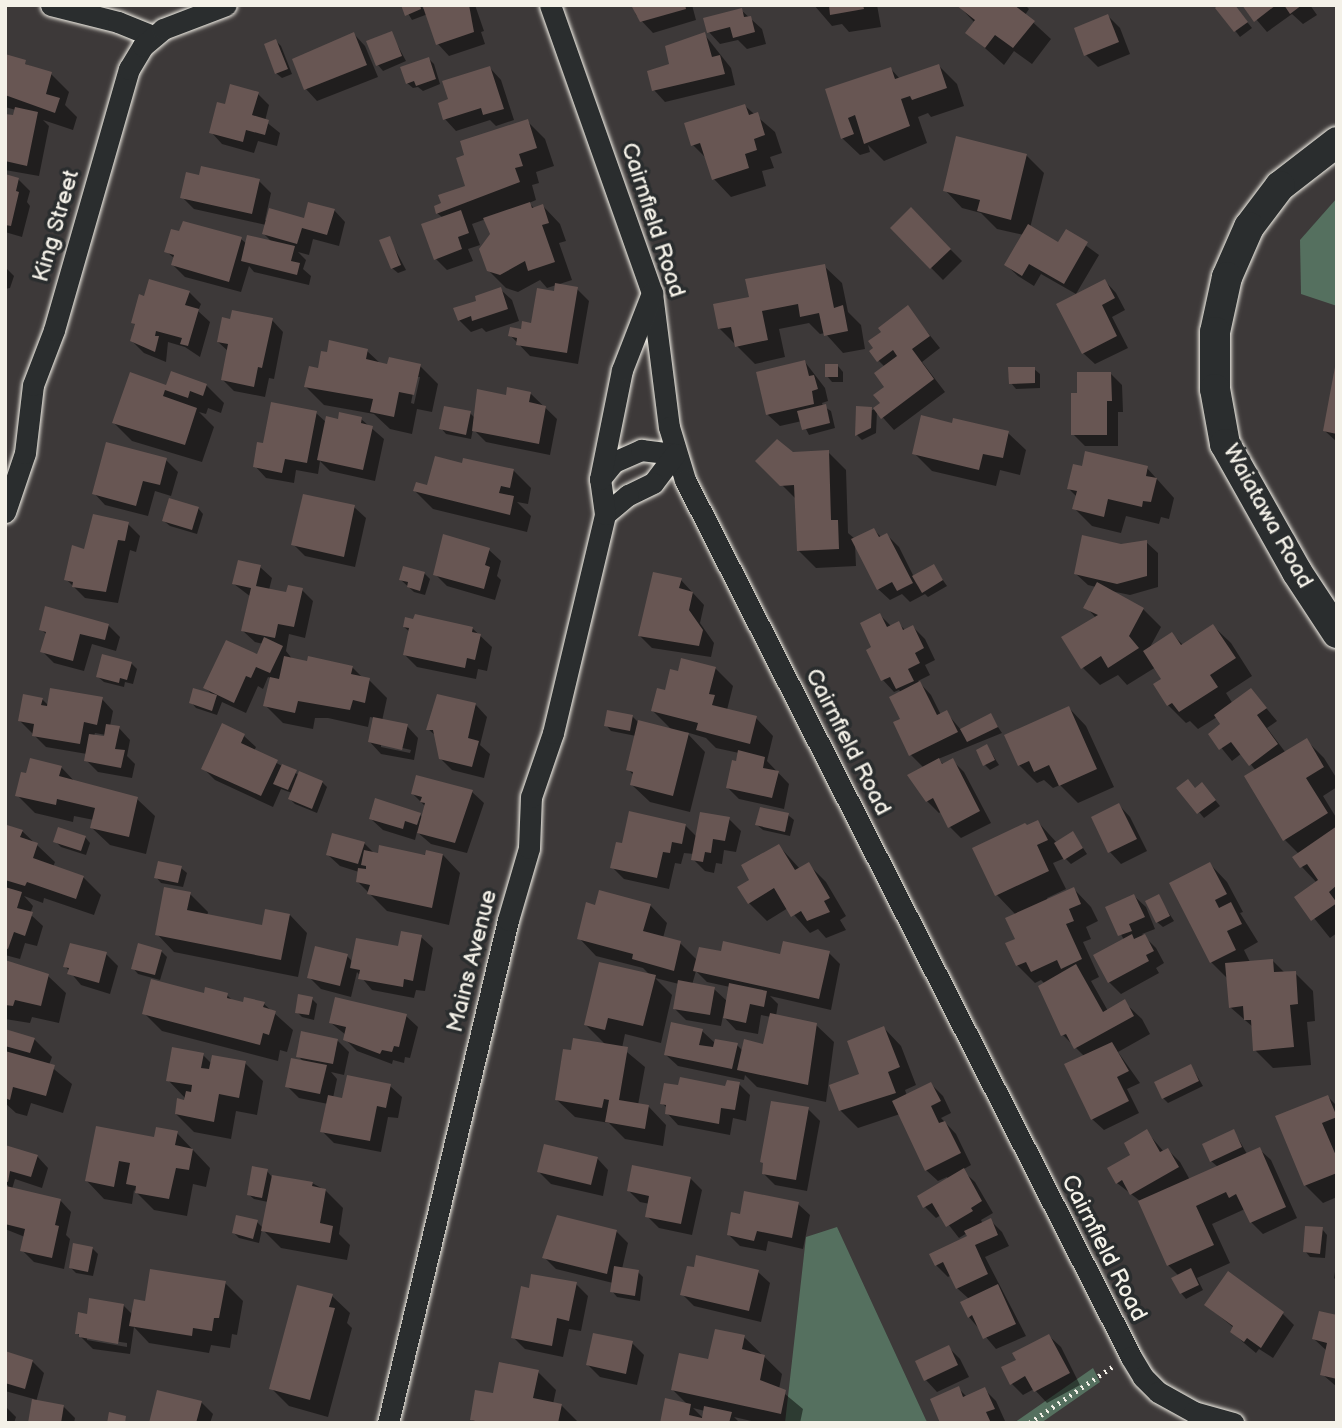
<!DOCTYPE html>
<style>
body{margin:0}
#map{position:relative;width:1342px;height:1428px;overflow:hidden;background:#3d3939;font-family:"Balsamiq Sans",sans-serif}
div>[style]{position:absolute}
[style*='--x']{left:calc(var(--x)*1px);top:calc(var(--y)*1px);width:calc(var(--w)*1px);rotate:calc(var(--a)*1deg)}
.green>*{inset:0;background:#55705f}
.shadow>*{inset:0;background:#0007}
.building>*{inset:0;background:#685653}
.path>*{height:4.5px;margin-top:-2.25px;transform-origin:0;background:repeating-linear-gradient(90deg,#f4f1e8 0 2px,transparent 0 7px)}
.roads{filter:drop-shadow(0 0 2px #f4f1e8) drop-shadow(0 0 2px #f4f1e8)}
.street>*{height:21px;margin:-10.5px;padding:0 10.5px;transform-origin:10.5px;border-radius:10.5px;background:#2a2d2e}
.secondary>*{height:30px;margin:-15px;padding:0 15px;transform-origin:15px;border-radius:15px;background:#2a2d2e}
span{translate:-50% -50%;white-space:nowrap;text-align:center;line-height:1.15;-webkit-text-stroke:7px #2a2d2e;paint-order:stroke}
.street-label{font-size:23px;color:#f4f1e8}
.frame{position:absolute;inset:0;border:7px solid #f4f1e8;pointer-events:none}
</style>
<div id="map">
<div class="green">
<i style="clip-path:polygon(1337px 198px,1337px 306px,1301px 294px,1300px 240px)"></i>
<i style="clip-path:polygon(837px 1227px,926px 1420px,928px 1423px,785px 1423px,806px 1237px)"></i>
<i style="clip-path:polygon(1093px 1368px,1100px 1382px,1041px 1423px,1014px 1423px)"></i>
</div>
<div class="shadow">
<i style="clip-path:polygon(403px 5px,422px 5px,423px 9px,433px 5px,475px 5px,484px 31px,481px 32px,485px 44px,449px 56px,438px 44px,428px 14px,412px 20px)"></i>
<i style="clip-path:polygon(633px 5px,692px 5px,696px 20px,653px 33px,636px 15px)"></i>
<i style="clip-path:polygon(814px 5px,877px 5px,881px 27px,849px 32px,842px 24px,832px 26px)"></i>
<i style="clip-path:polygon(958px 5px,1025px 5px,1029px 9px,1025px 15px,1051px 39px,1032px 64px,1014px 51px,1004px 65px,968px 33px,975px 23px)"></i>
<i style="clip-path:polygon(1244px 5px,1310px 5px,1317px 15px,1303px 24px,1292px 14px,1267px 32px)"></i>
<i style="clip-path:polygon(1218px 8px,1239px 12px,1252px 28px,1240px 37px)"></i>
<i style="clip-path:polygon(741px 10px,762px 29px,766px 44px,747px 49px,738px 40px,720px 44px,709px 32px)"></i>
<i style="clip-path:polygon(1108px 16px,1120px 28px,1130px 54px,1098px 67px,1086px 55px)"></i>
<i style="clip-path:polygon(391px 33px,406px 61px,383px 71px,378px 65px)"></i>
<i style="clip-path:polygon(354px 34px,365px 46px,378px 77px,317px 101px,306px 89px)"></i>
<i style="clip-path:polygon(704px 34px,731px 68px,735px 85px,665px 102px,654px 90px,671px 66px)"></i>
<i style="clip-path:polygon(276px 41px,281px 46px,292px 74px,282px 78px,276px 73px)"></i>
<i style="clip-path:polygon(5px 56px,51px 74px,69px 92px,65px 105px,77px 117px,73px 130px,43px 120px,49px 126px,39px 176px,5px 170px,5px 116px,15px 118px,16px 110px,5px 107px)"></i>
<i style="clip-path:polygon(429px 59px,434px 64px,440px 84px,423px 91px,418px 87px,413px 88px,407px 83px)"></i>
<i style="clip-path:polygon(939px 66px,957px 84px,964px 106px,931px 117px,928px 113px,918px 117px,927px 143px,884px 161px,868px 145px,870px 152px,860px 155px,842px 138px,827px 90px,891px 69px,900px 79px)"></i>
<i style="clip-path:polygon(490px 68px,501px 80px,514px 120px,496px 126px,490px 120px,456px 131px,445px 119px)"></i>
<i style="clip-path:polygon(258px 94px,269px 105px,265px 121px,280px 133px,277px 146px,258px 141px,254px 153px,222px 144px,211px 132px,226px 106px)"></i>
<i style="clip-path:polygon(745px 106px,775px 132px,782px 153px,770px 157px,774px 168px,762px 171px,766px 186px,731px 197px,714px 179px,708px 160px,693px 145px)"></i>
<i style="clip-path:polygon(527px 121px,545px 139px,554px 166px,536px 172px,539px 183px,532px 185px,536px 200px,529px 203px,535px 209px,543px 206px,560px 224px,566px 241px,559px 243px,572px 280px,547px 288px,540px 280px,518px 292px,506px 288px,488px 270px,492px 235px,486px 219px,472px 224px,480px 245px,468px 249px,473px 261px,447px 270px,436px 259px,443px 218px,437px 213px,467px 187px)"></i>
<i style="clip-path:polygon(1026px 155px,1044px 173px,1030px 228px,1059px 244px,1066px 231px,1099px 255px,1076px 294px,1041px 274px,1034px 286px,1018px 276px,1006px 265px,1024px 235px,997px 229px,981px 213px,962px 208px,945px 190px)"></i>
<i style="clip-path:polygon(5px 176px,18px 179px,30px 191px,27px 202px,30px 206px,22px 237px,5px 232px)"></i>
<i style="clip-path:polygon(259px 181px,271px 193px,265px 220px,305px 220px,334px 210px,345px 222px,339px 246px,313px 239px,309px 255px,298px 252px,306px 260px,303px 269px,311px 276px,309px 285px,254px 272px,249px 266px,241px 292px,185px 277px,173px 265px,175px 259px,166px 251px,241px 239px,247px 244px,273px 243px,264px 234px,266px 225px,194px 209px,182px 197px)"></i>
<i style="clip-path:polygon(911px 210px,962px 261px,943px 280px,892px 228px)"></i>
<i style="clip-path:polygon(389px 238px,406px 270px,398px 273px,392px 268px)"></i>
<i style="clip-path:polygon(824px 266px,842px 283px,848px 312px,861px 325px,865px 349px,843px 353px,825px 333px,820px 334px,809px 323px,779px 329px,785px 357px,755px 364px,719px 328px,751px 298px)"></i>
<i style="clip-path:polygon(5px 267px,14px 276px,10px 288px,5px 289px)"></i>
<i style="clip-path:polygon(1105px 281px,1116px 293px,1125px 310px,1112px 317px,1128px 348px,1095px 364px,1083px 353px)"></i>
<i style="clip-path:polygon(500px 289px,512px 300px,519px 321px,486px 332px,482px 328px,471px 332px,459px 320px)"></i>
<i style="clip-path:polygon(577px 289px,589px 301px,578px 364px,530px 356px,510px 335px,533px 325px,555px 293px)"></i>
<i style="clip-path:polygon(189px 292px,201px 304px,198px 311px,210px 322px,200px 357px,185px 347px,168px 342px,166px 362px,144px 353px,132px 341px,136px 326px,133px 322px)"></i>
<i style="clip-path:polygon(908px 308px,940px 348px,922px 362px,945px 392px,894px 430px,877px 411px,876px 433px,862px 440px,857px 435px,858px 408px,873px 410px,882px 404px,887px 387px,885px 367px,879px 361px,884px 332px)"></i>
<i style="clip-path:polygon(272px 320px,283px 332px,274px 379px,269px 378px,265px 397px,234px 391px,222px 379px,228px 351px,218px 342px)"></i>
<i style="clip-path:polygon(evenodd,367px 351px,381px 364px,420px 366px,438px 384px,432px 412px,417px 409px,412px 434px,390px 429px,374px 414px,324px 405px,306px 387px,319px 370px,367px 351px,416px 377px,420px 377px,414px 404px,411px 403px,416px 377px)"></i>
<i style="clip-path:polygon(805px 362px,825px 388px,828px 401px,822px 403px,823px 406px,831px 411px,835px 428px,809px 435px,802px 421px,780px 426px,768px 415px)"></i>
<i style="clip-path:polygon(838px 366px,843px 372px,843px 382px,832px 382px,827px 376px)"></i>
<i style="clip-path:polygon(1034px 369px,1040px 374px,1040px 388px,1016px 389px,1011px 383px)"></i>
<i style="clip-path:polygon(1337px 370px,1337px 442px,1325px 431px)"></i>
<i style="clip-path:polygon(1111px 374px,1122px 385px,1123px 412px,1118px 412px,1118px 446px,1085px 446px,1073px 434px,1079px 395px)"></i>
<i style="clip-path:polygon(206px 385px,224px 403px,221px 413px,208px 408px,206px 414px,199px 412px,214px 427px,202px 462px,132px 441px,114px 423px,167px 387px)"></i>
<i style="clip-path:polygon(531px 394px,557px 419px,550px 455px,486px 442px,473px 429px,471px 439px,446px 434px,441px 428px,470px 413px,475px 418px,507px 397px)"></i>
<i style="clip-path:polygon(316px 413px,327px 423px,361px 419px,384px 439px,375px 481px,330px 471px,320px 461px,318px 474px,296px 470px,294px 483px,266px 478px,255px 466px,265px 445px)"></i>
<i style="clip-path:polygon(954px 425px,1008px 433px,1026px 450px,1020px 475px,1000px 470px,996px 486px,932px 471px,914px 453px)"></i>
<i style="clip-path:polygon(828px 452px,846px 470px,848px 533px,855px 539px,874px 530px,882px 538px,887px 535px,899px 547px,914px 577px,933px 566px,947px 586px,928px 597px,925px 594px,910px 602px,902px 594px,890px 600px,878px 589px,855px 544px,856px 566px,816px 568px,798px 550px,796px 499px,758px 461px,792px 454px)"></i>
<i style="clip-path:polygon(166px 460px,178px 472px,171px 496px,155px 491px,148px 516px,105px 505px,94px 493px)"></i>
<i style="clip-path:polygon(463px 465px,513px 470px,531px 488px,528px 504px,517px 502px,531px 516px,527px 532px,433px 509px,415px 491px,428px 487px)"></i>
<i style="clip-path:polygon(1147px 468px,1174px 498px,1169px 519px,1161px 517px,1159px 524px,1126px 516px,1121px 533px,1092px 526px,1074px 508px,1077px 497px,1069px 489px)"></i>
<i style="clip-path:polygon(354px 507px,366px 518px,355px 567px,305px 556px,293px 544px)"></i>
<i style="clip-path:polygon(198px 508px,203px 514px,197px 534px,170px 526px,164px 521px)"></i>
<i style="clip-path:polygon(128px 524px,140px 536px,136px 552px,130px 550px,118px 603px,85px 598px,66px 579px,86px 551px)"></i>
<i style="clip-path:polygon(1146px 542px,1158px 553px,1158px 587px,1130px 595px,1111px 591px,1143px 609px,1161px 627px,1149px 649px,1172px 634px,1183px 645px,1213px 626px,1231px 643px,1252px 676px,1226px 693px,1233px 704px,1251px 690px,1277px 721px,1267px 728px,1286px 753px,1306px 740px,1324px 758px,1337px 779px,1337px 787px,1323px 796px,1337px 819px,1337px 933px,1330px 938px,1297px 897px,1317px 883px,1302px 867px,1295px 857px,1299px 854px,1285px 840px,1256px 771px,1242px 753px,1232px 761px,1210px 734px,1223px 725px,1217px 717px,1198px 729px,1190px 721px,1186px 723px,1168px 705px,1164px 679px,1156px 667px,1127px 685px,1118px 675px,1100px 685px,1083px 668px,1096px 618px,1086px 607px,1096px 587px,1088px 585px,1076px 574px,1121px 546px)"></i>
<i style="clip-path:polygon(489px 550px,501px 561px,497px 576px,501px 580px,495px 600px,447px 586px,435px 574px)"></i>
<i style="clip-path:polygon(evenodd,260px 567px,272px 578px,269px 590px,287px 595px,302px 590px,313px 601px,305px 638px,289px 634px,286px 651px,293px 660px,352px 667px,363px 678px,369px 680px,387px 698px,382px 721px,407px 726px,418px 738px,414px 760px,381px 754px,370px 742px,375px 718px,370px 717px,368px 727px,328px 718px,315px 718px,313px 729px,283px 723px,265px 705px,271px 678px,268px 677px,263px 689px,258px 686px,246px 713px,222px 702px,217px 715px,196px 708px,191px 702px,214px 696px,205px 688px,258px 657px,263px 644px,255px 642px,243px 631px,251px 597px,234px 584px,260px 567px,381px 743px,411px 750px,410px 753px,381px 747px,381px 743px)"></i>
<i style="clip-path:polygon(424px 573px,430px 579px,425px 595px,414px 592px,401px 580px)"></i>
<i style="clip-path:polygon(681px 580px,704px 605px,700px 623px,714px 643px,711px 657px,652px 648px,640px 636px)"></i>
<i style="clip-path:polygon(880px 615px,891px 626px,898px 623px,906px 631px,913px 627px,925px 639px,935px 660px,925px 665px,930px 675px,918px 681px,931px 695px,941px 715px,946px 712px,961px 730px,990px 715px,1002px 733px,938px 759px,944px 765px,953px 761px,964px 772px,991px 823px,961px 838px,950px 827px,942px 811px,939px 813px,927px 801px,924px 768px,911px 755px,895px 723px,902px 720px,901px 693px,899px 690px,894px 692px,883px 680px,874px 648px)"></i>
<i style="clip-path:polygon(108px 625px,120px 637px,116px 651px,92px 644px,84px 671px,54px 663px,42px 651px,47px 635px,41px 629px)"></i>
<i style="clip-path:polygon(404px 627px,472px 628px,492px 647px,487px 671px,478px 669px,476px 679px,417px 667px,405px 655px,410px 632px)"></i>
<i style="clip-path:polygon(131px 663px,137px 669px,133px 684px,125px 682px,124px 687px,104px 682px,98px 677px)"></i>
<i style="clip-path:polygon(715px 668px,733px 686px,727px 710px,756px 718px,773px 736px,767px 761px,789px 784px,784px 809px,739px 799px,728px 788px,739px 753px,716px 748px,706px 738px,686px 732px,705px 752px,690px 812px,650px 802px,632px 785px,634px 776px,628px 769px,636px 736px,611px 731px,606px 725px,632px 716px,638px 722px,673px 731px,653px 711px,679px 674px)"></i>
<i style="clip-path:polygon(evenodd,42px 699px,49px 706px,102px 699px,113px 711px,110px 726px,119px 728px,130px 740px,127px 756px,135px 764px,132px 778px,98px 772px,86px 760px,87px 754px,46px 747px,20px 721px,42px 699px,95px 733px,106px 735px,105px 738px,94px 736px,95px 733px)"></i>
<i style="clip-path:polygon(476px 705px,487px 717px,480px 745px,490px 754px,484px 778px,452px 770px,440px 758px,436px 736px,428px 729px)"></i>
<i style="clip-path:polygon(1069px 708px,1086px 726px,1114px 787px,1078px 803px,1060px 785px,1053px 788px,1044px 780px,1037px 783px,1019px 765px)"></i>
<i style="clip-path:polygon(223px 726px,244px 736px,256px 747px,254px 751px,299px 775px,322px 782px,327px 787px,317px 813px,295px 804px,290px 799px,292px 793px,281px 789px,273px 807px,215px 780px,203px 768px)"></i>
<i style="clip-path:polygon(987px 746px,999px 765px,990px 770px,985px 765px)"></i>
<i style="clip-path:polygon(61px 767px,76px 783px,137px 799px,155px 816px,146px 854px,110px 845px,92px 828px,94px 820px,74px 816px,73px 822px,35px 813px,17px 795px)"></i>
<i style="clip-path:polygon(1179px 788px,1207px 790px,1220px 806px,1204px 818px)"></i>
<i style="clip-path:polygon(472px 792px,484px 803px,467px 853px,431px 844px,417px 832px,415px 840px,383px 830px,371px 819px,420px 815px,423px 818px,426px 807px,413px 794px)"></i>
<i style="clip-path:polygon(1119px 805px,1130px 817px,1147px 851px,1121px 864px,1110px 852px)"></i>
<i style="clip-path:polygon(788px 815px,794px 820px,790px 836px,763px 830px,757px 825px)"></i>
<i style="clip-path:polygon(729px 819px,741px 831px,736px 852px,724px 850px,722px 864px,716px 863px,714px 873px,705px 871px,693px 859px,694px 854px,684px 853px,681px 864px,675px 863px,669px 889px,624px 879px,612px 867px,623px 845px,685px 825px,697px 837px)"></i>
<i style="clip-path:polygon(1038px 822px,1057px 843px,1073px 833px,1087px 854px,1071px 864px,1065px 858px,1053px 863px,1066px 889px,1047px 898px,1048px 901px,1074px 889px,1091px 907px,1098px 921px,1086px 927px,1091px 939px,1083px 942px,1099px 977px,1091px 981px,1108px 1011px,1124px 1002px,1142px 1019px,1150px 1034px,1118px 1052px,1140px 1083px,1127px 1089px,1139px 1113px,1104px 1130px,1092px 1119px,1085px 1057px,1063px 1035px,1045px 984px,1041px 980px,1035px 983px,1017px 965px,1016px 915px,997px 895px,975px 849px)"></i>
<i style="clip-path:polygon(8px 827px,22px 831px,55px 862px,53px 867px,83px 877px,101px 895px,94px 915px,44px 898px,43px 903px,24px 896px,33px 906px,30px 914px,43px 926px,37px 946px,25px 943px,20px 959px,5px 955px)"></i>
<i style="clip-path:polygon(85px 837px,90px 843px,86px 855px,61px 847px,55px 841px)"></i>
<i style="clip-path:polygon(364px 843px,375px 854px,443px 855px,460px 873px,449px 925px,387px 911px,357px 881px,359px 872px,340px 866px,328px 855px)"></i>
<i style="clip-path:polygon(779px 846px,800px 869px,808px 864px,826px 882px,846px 916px,840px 920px,846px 930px,826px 938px,818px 929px,810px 933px,788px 908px,767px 921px,749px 903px,751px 880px)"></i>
<i style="clip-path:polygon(1210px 864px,1227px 882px,1243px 912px,1240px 913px,1258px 942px,1244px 950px,1250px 962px,1273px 961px,1285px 973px,1295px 973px,1313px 991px,1315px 1021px,1307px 1022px,1311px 1065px,1273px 1068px,1255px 1050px,1253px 1027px,1230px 1007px,1228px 979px,1211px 962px)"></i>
<i style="clip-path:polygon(181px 868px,187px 873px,183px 887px,161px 883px,156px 877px)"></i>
<i style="clip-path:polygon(190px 894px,208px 912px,207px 916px,263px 927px,290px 915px,307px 933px,298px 977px,174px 952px,157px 934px)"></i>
<i style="clip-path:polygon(1134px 896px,1146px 907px,1155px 929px,1142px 934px,1156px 948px,1164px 963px,1156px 968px,1159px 973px,1121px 994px,1109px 982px,1124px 940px,1107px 908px)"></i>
<i style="clip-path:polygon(1158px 896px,1174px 921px,1163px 927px,1157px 922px)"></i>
<i style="clip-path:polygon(evenodd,650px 905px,667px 923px,663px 938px,680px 943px,697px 960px,722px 953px,782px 956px,829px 953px,840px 964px,831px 1010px,770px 996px,778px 1004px,776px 1016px,816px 1025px,834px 1042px,826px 1102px,757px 1087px,745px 1075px,744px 1080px,678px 1066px,666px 1055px,702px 1031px,716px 1044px,737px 1045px,743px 1051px,765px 1046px,771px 1017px,761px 1015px,758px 1034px,736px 1030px,723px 1016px,721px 1026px,686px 1020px,674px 1008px,679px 984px,655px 978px,672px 995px,661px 1043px,625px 1034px,622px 1048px,645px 1067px,638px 1105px,649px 1107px,666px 1125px,663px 1146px,625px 1139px,609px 1123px,575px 1117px,557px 1100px,607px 1046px,586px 1025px,651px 976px,643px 968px,596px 956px,579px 938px,597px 907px,650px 905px,696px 971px,707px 982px,730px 987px,728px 1002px,714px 989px,692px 985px,696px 971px)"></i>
<i style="clip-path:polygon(421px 937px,433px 948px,425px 991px,416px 990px,414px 998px,372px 990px,357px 972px,351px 997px,321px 989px,309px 977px,347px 956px,353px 962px,399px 948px)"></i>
<i style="clip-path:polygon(161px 951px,167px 957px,160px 980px,138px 974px,133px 968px)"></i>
<i style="clip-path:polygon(106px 954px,118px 966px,110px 994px,81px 985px,65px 966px)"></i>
<i style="clip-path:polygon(5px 962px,48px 976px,66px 993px,59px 1023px,32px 1017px,30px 1023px,5px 1019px)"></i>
<i style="clip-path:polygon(205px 995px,227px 995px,234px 1002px,264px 1004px,293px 1030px,287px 1052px,280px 1050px,278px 1061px,162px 1031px,144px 1013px)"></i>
<i style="clip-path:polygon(312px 999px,317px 1004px,314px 1020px,302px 1017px,297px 1012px)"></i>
<i style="clip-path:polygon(406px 1016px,418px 1027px,410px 1058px,405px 1057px,404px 1063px,393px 1060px,392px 1064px,357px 1051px,345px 1039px,346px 1035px,331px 1023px)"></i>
<i style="clip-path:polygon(884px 1028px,901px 1046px,916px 1085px,905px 1090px,907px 1096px,931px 1084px,943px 1096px,951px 1113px,941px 1118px,956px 1134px,971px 1165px,962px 1170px,975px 1182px,993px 1213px,981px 1220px,983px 1224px,990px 1220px,1002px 1232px,1009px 1246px,985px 1257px,1026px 1336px,996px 1349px,969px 1317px,969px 1299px,957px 1288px,951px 1275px,948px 1277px,936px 1265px,969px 1237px,967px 1233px,959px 1238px,941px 1215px,936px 1218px,925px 1207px,948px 1179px,947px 1177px,938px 1181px,926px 1170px,900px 1114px,858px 1128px,840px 1110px)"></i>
<i style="clip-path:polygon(5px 1031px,34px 1039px,52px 1057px,49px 1065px,72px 1084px,63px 1113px,31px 1103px,27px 1116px,16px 1113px,5px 1103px)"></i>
<i style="clip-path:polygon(337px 1040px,349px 1052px,344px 1075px,331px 1072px,337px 1079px,333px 1098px,343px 1100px,390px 1086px,402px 1097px,398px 1118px,388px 1117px,381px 1152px,334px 1143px,322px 1131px,328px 1104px,299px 1098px,287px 1086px,304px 1062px,298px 1056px)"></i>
<i style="clip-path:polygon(203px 1055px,212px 1064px,245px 1063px,263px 1081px,257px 1115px,236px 1111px,231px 1139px,194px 1132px,176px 1114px,186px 1099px,168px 1080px)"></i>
<i style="clip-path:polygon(1191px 1066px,1203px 1086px,1168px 1103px,1163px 1098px)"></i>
<i style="clip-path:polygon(739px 1084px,750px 1095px,746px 1121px,733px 1118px,730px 1135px,678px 1125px,667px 1113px,667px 1108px,662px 1103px)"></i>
<i style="clip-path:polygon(1328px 1097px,1337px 1106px,1337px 1197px,1323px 1203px,1305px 1185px)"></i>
<i style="clip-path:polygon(808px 1109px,820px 1121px,807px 1191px,775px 1185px,763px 1173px)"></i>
<i style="clip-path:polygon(97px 1128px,155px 1139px,177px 1133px,210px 1168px,206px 1187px,193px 1184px,187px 1216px,154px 1210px,134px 1190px,132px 1204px,104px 1199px,87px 1181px)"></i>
<i style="clip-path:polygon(1234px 1131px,1247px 1154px,1259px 1149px,1271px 1160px,1297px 1218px,1263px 1234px,1251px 1222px,1245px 1209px,1212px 1224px,1230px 1263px,1197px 1278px,1203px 1290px,1186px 1299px,1181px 1293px,1179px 1276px,1168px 1265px,1140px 1201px,1117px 1183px,1147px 1132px,1164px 1152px,1168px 1150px,1180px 1162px,1190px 1180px,1218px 1167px,1211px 1161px)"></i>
<i style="clip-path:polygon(5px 1147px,37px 1156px,48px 1168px,42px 1188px,15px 1179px,12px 1189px,60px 1200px,71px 1212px,66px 1235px,70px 1239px,64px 1269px,34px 1262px,22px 1250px,25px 1237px,5px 1229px,8px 1185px,5px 1185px)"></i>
<i style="clip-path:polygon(597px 1158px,608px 1170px,603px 1196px,551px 1184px,539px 1172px)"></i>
<i style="clip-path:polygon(267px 1171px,272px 1177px,312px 1183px,325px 1190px,343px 1208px,339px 1234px,350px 1245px,347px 1260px,281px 1248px,262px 1229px,259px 1243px,239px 1238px,234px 1233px,257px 1222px,264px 1229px,268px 1202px,254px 1199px,248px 1194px)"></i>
<i style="clip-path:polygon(690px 1178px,702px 1190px,692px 1235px,659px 1228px,647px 1216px,650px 1204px,640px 1202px,628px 1190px)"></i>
<i style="clip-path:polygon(798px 1204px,810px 1215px,803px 1249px,768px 1241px,766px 1251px,740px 1246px,728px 1234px,741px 1216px)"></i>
<i style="clip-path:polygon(1322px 1229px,1327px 1235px,1325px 1258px,1310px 1257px,1305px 1251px)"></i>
<i style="clip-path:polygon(616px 1231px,628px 1243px,622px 1269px,638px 1272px,643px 1277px,640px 1301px,617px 1297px,612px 1291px,613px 1283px,556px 1269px,544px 1257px)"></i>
<i style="clip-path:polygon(92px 1248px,98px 1254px,93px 1276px,76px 1273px,70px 1267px)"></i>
<i style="clip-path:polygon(1337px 1260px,1337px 1281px,1334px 1278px)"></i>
<i style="clip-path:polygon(758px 1272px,770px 1283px,761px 1322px,694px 1306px,682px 1294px)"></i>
<i style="clip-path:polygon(evenodd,225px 1283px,243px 1301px,237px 1335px,232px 1334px,230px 1348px,211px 1345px,209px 1353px,149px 1343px,134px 1327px,130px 1354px,93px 1349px,77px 1333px,88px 1316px,123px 1305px,133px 1315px,146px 1303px,225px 1283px,87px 1337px,127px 1343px,127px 1347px,87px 1340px,87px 1337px)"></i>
<i style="clip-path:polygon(576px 1284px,588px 1296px,581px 1331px,569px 1329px,563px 1357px,525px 1349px,513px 1337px)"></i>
<i style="clip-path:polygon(332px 1296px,350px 1313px,347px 1323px,352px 1328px,328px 1417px,289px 1406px,271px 1388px)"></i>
<i style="clip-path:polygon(1206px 1305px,1283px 1314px,1294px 1325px,1273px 1358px,1259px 1349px,1256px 1353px,1244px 1343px,1232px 1332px,1234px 1328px)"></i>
<i style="clip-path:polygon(1337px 1317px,1337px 1387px,1322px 1374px,1327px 1351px,1314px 1339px)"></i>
<i style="clip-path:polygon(1049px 1336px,1061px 1347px,1080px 1385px,1047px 1403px,1034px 1389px,1023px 1395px,1011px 1383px,1018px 1360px)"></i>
<i style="clip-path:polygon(evenodd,744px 1337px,782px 1374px,779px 1389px,803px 1409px,800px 1423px,760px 1423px,734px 1417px,740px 1423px,662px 1423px,688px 1405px,673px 1390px,744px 1337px,693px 1408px,705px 1411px,704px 1419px,693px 1408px)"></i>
<i style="clip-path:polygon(632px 1343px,644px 1355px,637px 1385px,600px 1377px,588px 1365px)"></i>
<i style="clip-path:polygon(949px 1348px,960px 1359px,969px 1377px,937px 1392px,926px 1380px)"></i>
<i style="clip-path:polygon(5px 1353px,32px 1361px,44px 1373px,36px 1402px,63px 1406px,75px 1418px,74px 1423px,30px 1423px,34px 1399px,5px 1391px)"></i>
<i style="clip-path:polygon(538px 1372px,556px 1390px,553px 1404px,561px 1405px,579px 1423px,475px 1423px,471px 1419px,494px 1395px)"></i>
<i style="clip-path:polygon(958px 1388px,967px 1397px,984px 1389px,996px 1401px,1005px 1421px,942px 1423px)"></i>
<i style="clip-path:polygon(201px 1402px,213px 1414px,210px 1423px,151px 1423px)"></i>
<i style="clip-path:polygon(5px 1406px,16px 1417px,14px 1423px,5px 1423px)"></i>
</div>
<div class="building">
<i style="clip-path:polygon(401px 5px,420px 5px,421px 9px,405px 16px)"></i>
<i style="clip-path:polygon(428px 5px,469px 5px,474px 32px,436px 45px,423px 7px)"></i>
<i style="clip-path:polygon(631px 5px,685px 5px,686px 9px,640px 22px)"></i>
<i style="clip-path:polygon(829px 5px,863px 5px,864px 9px,830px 15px)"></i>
<i style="clip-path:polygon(956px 5px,1014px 5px,1035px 21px,1013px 48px,995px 35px,985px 48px,965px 33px,975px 20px)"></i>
<i style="clip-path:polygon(1218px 5px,1235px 5px,1248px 22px,1234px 32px,1215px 8px)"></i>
<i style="clip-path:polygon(1242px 5px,1276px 5px,1254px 22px)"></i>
<i style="clip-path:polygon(1284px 5px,1302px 5px,1290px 14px)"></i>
<i style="clip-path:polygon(742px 8px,744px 17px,751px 16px,755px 32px,733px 38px,730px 27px,707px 33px,703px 18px)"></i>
<i style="clip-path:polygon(1108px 14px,1119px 42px,1084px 56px,1074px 28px)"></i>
<i style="clip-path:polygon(392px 31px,402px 56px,376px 66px,366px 41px)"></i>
<i style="clip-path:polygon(354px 32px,367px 65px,304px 90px,292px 59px)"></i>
<i style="clip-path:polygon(705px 32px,712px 57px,720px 55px,725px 74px,652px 91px,647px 71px,669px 64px,665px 46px)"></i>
<i style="clip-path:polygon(276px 39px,288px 69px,275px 74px,264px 44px)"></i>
<i style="clip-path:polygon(5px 54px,26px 60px,25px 64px,52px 72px,46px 94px,60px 98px,55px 113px,5px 95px)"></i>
<i style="clip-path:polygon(429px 57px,436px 79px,416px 86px,414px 81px,406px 84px,400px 67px)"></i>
<i style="clip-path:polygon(939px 64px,947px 88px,912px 100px,910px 96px,901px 99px,910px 126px,864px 144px,855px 115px,848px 118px,854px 134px,841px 139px,825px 89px,891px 67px,895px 79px)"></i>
<i style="clip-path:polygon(490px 66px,504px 109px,483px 115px,481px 108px,443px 120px,438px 103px,448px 99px,442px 81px)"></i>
<i style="clip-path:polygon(230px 84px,259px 92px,252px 115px,269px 120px,265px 135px,246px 130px,243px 142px,209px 133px,217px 102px,225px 104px)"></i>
<i style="clip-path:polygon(745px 104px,749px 115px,758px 112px,765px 135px,754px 139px,757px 150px,745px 154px,749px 168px,712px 180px,700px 143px,691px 146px,684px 123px)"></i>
<i style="clip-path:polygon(15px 107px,38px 112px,27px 166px,5px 161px,5px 114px,13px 115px)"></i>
<i style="clip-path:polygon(528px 119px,537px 148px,519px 154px,523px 166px,515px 168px,520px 182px,436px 214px,434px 206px,441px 203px,438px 195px,465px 186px,456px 158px,464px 155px,460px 141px)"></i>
<i style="clip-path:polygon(956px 136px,1027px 154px,1011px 220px,977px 211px,980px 200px,943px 191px)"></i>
<i style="clip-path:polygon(201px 166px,260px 179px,252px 214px,180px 198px,186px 172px,199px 175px)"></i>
<i style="clip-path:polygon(5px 174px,19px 178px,16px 191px,19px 192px,11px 226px,5px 225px)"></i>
<i style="clip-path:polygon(308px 202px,335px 209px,327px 235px,302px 228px,297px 244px,262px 234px,269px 208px,304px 218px)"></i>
<i style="clip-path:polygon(530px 202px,532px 208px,543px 204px,549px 223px,542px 225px,555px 262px,528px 271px,525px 261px,500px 275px,487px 271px,479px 249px,490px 234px,483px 218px)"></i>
<i style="clip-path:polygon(911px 207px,951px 249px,930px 269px,890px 228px)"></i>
<i style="clip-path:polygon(461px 210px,469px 233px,458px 237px,462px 249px,434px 260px,421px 224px)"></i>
<i style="clip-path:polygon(183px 221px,242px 237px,229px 282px,171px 265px,174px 255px,164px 252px,171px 229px,179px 231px)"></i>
<i style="clip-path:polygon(1028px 224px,1058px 242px,1066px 229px,1088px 242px,1064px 284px,1029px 264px,1022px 276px,1004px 265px)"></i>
<i style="clip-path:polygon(247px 235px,295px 246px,291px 261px,300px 263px,297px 275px,241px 261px)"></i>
<i style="clip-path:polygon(390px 236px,401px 265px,391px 269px,379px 240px)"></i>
<i style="clip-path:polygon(825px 264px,834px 308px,843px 305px,848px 331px,824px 336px,819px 313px,800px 317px,798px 304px,762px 311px,768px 340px,735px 347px,731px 327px,718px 329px,713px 304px,749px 297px,745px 279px)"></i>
<i style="clip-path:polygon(149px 279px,190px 291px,185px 305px,199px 309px,188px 346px,180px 344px,182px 338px,156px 331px,155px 336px,159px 336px,155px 352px,130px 341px,135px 324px,131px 323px,139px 294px,144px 296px)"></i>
<i style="clip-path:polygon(1105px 279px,1115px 298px,1102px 305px,1117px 336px,1082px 354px,1056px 304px)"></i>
<i style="clip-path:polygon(555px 283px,578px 287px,567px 353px,516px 345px,517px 338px,508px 336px,510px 327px,521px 329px,522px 321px,531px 323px,537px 288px,554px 291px)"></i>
<i style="clip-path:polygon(501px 287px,508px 309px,472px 321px,471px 316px,458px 321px,453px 308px,476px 301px,475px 296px)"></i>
<i style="clip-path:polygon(908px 305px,930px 336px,912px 349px,934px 379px,881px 419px,873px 408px,880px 403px,873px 395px,884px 387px,874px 373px,897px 356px,893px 350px,877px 362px,869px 351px,873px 348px,868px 341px,881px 332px,878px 328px)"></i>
<i style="clip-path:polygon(232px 310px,273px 318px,262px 368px,258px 367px,254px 387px,221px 380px,228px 344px,217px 342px,222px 317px,230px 319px)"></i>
<i style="clip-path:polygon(329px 340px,368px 349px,366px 359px,387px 364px,389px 357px,421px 364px,414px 395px,399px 392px,394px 417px,370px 412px,373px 399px,304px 387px,309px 366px,318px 368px,321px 351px,327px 352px)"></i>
<i style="clip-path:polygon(805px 360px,809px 376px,814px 375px,818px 389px,812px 391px,814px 404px,766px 415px,756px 372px)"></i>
<i style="clip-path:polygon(825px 364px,838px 364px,838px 377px,825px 377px)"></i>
<i style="clip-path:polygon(1008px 367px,1035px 367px,1035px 383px,1009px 384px)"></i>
<i style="clip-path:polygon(1335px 367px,1337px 367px,1337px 434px,1323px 431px)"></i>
<i style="clip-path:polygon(171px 371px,207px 384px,203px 396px,190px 391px,188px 398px,165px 390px,163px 396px,197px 408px,185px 445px,112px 423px,130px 372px,166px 385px)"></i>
<i style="clip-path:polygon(1077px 372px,1111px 372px,1112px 401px,1107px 401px,1107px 435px,1071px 435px,1071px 393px,1077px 393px)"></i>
<i style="clip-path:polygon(507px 387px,531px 392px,529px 402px,546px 406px,539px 444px,472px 431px,477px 389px,506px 395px)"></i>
<i style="clip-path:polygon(271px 402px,317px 411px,307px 463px,285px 459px,282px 473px,253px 467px,257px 442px,263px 443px)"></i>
<i style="clip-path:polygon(826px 404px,830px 423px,802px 430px,797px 411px)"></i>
<i style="clip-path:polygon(444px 406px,471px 411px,466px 435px,439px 429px)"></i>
<i style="clip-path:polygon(856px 406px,872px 407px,871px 428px,855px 436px)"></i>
<i style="clip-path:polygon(339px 412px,362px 417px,361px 423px,373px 426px,363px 470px,317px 460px,326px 416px,338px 419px)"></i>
<i style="clip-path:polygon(921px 415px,952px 423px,953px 418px,1009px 431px,1003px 458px,983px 454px,979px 470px,912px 454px)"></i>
<i style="clip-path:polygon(777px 439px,793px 452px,829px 450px,831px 520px,838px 520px,839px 549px,797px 551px,794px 485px,780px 486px,755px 461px)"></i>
<i style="clip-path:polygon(106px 442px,167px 458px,160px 485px,143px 481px,136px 506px,92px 494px)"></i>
<i style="clip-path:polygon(1085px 451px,1148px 466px,1146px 476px,1157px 478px,1151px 502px,1143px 501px,1142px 507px,1108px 499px,1104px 517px,1072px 509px,1077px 491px,1067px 489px,1073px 464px,1082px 466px)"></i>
<i style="clip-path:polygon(435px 456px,462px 463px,463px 458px,514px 469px,510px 488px,501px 486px,499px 493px,514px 496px,510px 515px,413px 491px,416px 482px,427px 485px)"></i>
<i style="clip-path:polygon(303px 494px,355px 505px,344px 557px,291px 545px)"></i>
<i style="clip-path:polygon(169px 498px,199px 507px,192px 530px,162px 521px)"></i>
<i style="clip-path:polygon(93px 514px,129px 522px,125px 541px,118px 540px,106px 592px,72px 587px,73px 582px,64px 580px,72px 545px,84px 549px)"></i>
<i style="clip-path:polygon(874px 528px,879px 537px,887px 533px,913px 583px,897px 591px,892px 582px,877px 590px,851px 539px)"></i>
<i style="clip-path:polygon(443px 534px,490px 548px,485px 565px,490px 567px,484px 589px,433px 575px)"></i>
<i style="clip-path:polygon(1082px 535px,1121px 544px,1147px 540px,1147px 576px,1117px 584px,1074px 574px)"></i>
<i style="clip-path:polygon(238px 560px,261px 565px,256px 586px,286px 592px,288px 585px,303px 588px,294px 627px,278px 624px,275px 638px,241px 631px,251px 588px,232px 584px)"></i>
<i style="clip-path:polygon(934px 564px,943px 580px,922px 593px,912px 576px)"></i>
<i style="clip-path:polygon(403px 566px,425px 572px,420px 591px,407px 587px,408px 582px,399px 580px)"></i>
<i style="clip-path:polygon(653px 572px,682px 578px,679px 588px,693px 592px,689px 610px,703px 630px,699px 646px,638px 636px)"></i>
<i style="clip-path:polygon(1097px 582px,1144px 608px,1129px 636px,1139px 648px,1108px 668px,1101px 656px,1081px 669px,1061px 637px,1098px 615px,1083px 608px)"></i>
<i style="clip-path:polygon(45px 606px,109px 624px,105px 640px,80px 634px,73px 661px,40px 652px,46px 632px,39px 630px)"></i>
<i style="clip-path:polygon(880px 613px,887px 627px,899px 621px,903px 630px,913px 625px,924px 648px,915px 653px,920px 663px,908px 669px,914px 681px,896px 689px,890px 677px,881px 681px,866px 650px,871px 647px,860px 623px)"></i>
<i style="clip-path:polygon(415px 614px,473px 627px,472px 632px,481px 634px,475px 660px,467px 658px,465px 668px,403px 655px,409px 628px,403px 627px,405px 617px,413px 619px)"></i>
<i style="clip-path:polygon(1213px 624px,1236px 658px,1210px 675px,1218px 687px,1179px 712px,1172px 703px,1167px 706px,1153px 684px,1161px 679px,1143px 651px,1172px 632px,1181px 645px)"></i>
<i style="clip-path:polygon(264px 637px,283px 646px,270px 673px,256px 667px,251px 678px,246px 676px,234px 703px,203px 688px,226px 640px,257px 654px)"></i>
<i style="clip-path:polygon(102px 654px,132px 662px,127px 680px,120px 678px,119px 683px,96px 677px)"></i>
<i style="clip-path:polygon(284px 656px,307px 661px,308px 656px,353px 666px,351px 674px,370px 678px,365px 703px,353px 700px,350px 710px,298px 701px,295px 713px,263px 706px,270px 677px,279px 679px)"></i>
<i style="clip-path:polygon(681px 658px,716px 667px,709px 694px,715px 695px,712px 705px,757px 716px,750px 744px,696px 730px,698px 723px,651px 711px,657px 688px,665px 690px,670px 669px,678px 671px)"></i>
<i style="clip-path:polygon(920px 681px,937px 715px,947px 710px,958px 732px,909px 756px,893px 722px,900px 719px,889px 697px)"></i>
<i style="clip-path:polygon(50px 688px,103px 697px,97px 725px,84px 722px,80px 744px,32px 736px,34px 724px,18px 721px,23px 694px,43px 698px,41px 705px,47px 706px)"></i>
<i style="clip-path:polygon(193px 688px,217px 695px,212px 711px,189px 703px)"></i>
<i style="clip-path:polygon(1251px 688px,1267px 708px,1257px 715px,1278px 744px,1249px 766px,1231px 742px,1219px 750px,1208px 734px,1220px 724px,1214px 715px)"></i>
<i style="clip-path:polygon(437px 694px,476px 703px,468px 738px,479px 741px,472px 767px,439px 759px,433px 730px,426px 730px)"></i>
<i style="clip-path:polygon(1069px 706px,1097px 769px,1059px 786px,1049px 765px,1034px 772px,1029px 761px,1018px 766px,1004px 735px)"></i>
<i style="clip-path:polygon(607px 710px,633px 715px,630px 731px,604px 726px)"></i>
<i style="clip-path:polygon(991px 713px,998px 727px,967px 742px,960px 729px)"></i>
<i style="clip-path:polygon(373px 717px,408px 724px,402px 750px,368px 742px)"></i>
<i style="clip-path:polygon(638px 720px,689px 733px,673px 796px,630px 785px,633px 772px,626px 770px)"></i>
<i style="clip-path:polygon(222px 723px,245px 734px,241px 743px,278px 760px,261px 796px,201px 769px)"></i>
<i style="clip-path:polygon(106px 724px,120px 726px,115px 749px,125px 750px,121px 768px,84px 761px,89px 734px,104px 736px)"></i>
<i style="clip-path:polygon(1307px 738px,1324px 767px,1306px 778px,1328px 813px,1283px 841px,1244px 776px)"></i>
<i style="clip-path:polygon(987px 744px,995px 760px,983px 766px,976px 750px)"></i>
<i style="clip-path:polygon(738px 750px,765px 757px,763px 768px,779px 771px,772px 798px,726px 788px,732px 760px,736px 761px)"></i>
<i style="clip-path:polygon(30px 758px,62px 766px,59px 776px,138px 797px,129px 837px,90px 828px,95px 808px,57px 799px,56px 805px,15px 796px,21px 772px,26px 773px)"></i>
<i style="clip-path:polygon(939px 758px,942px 764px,953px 758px,980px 811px,948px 828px,933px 798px,926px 802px,907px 775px)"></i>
<i style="clip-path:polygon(282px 764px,297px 770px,288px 790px,273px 784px)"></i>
<i style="clip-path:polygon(299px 771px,323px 781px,312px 809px,288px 799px)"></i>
<i style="clip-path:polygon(416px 775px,473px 790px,455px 843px,417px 833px,425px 803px,420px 802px,422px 797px,411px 794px)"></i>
<i style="clip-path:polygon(1188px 779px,1195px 788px,1202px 782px,1216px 800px,1197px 814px,1176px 788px)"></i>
<i style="clip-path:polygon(375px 798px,421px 813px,417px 825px,405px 821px,403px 829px,369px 819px)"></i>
<i style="clip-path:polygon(1119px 803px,1137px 839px,1108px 853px,1091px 817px)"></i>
<i style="clip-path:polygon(760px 807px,789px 813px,785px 832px,755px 825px)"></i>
<i style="clip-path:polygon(629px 811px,686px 824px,682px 844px,672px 842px,670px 853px,663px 852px,657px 878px,610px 868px,616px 842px,622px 843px)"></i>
<i style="clip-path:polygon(700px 812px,730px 817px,725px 841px,713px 839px,711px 853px,705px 852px,703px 862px,691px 860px)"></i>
<i style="clip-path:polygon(1038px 820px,1048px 840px,1037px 845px,1049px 871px,995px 896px,972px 848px,1025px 823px,1027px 825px)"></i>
<i style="clip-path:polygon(7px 825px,23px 830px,20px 837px,38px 843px,33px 858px,84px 876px,76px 899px,27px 882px,25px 886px,5px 880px)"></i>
<i style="clip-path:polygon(1337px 826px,1337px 885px,1329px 892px,1337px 903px,1311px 921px,1294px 897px,1318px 880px,1307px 864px,1300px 868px,1292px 857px)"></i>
<i style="clip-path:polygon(58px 827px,86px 836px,81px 851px,53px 842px)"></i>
<i style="clip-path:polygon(1073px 831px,1083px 848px,1064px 860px,1054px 843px)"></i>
<i style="clip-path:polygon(332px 833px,365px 842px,358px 864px,326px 855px)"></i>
<i style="clip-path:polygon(779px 844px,795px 870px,809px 862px,830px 898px,824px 901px,830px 912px,807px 921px,801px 911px,791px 917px,774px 888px,748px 904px,737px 887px,749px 880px,741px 865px)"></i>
<i style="clip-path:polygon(379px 845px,425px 855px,426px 850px,443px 854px,432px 908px,367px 894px,370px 885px,356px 882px,358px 868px,366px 869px,366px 866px,361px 865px,364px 850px,378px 853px)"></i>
<i style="clip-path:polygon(158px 861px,182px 866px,178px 883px,154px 878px)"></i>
<i style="clip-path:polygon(1210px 862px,1227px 894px,1215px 900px,1219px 908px,1231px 902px,1242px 924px,1227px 931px,1236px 950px,1210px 963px,1169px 883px)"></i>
<i style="clip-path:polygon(5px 887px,22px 892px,17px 908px,33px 912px,25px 936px,14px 932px,8px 949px,5px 948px)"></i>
<i style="clip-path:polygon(164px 887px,191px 892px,187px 910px,262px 925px,265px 909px,290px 914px,281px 960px,155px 935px)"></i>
<i style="clip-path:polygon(1074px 887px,1081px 904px,1069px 909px,1074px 921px,1066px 924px,1082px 959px,1061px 969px,1057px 960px,1031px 972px,1026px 962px,1016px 966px,1005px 943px,1015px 939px,1005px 918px)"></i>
<i style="clip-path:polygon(599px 890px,651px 904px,643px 931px,681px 941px,674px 971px,632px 959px,633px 954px,577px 939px,586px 902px,595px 905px)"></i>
<i style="clip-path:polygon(1134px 894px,1145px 917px,1129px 924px,1132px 931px,1118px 936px,1105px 907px)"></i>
<i style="clip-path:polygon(1159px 894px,1170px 916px,1156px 923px,1145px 901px)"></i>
<i style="clip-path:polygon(401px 931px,422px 935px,413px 981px,404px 979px,403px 987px,358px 979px,360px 970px,350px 968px,356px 938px,398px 946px)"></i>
<i style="clip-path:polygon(1132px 934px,1134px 939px,1145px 934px,1154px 951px,1146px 955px,1149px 961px,1108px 983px,1093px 955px)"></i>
<i style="clip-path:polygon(723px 941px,780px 954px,783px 941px,830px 951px,819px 999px,693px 971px,699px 947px,721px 951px)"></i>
<i style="clip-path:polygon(70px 943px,107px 952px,99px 983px,67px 974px,69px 968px,63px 967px)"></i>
<i style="clip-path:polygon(138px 943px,162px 950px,155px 975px,131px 969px)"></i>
<i style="clip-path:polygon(315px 946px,348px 954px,340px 986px,307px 978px)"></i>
<i style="clip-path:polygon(1273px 959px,1274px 972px,1296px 971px,1298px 1004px,1290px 1005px,1294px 1047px,1253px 1051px,1251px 1020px,1244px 1020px,1243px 1006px,1229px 1008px,1225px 963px)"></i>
<i style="clip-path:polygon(5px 960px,49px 974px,41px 1006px,15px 1000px,13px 1006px,5px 1005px)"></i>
<i style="clip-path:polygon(599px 962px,656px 975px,643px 1026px,608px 1018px,605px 1030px,584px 1025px)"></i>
<i style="clip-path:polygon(1076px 964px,1103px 1012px,1125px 999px,1134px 1016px,1074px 1049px,1066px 1034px,1061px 1036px,1038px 986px)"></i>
<i style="clip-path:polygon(151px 979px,204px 993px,205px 987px,228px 993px,227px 998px,243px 1002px,244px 997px,265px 1002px,263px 1007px,276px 1011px,269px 1035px,263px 1033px,260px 1045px,142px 1014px)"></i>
<i style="clip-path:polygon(678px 980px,715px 987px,710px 1015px,673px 1009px)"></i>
<i style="clip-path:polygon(729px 983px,767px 991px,764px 1007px,750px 1004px,746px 1023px,723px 1018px)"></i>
<i style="clip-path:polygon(298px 994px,313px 997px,309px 1015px,295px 1013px)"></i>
<i style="clip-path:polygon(335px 997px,407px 1014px,399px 1047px,394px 1046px,392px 1052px,382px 1050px,380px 1054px,343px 1040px,346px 1027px,329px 1023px)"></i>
<i style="clip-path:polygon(770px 1013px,817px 1023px,808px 1085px,737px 1070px,744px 1039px,763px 1044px)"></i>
<i style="clip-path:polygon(671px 1022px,703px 1029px,699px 1045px,713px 1047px,715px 1039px,738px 1043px,732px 1069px,664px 1055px)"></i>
<i style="clip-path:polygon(884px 1026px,900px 1067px,888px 1072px,896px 1093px,839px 1111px,829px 1085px,859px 1074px,847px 1041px)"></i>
<i style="clip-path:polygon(5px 1029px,35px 1038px,30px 1053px,5px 1046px)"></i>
<i style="clip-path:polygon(301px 1031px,338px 1039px,333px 1064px,296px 1057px)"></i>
<i style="clip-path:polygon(573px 1038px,628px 1047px,619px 1100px,649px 1105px,645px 1129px,605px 1122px,609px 1100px,604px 1099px,602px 1108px,555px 1100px,563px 1049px,571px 1050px)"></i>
<i style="clip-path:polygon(1112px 1042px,1129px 1071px,1117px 1077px,1129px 1101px,1091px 1120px,1064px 1064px)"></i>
<i style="clip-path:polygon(172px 1047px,204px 1053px,201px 1068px,209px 1069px,212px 1055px,246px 1061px,239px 1098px,219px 1094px,214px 1122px,175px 1114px,177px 1098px,184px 1100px,186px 1091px,191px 1092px,192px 1085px,166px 1081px)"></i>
<i style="clip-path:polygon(5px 1051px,55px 1065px,46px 1096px,13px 1087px,10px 1100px,5px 1098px)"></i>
<i style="clip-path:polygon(291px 1058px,327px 1065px,320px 1094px,285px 1087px)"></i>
<i style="clip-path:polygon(1191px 1064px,1199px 1081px,1162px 1099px,1154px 1082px)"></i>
<i style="clip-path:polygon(347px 1075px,391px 1084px,386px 1108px,377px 1106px,370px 1141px,320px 1132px,328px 1095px,342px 1098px)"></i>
<i style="clip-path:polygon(680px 1077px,725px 1086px,727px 1080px,740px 1082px,735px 1110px,721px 1108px,719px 1124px,665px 1114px,666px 1105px,660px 1104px,664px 1083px,678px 1085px)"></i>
<i style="clip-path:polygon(931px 1082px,941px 1101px,931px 1106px,939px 1123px,945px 1121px,961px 1153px,925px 1171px,892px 1101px)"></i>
<i style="clip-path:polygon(1328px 1095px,1337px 1117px,1322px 1123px,1337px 1158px,1337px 1173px,1304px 1186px,1275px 1116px)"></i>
<i style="clip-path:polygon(771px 1101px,809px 1107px,796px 1180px,762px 1174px,763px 1163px,760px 1162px)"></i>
<i style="clip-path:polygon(96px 1126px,154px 1137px,156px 1127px,178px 1131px,175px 1145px,193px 1149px,189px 1170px,176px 1168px,169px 1199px,135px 1193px,136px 1186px,126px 1184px,130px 1163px,119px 1161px,114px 1187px,85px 1181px)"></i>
<i style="clip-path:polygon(1147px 1129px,1160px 1152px,1168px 1148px,1179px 1167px,1130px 1195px,1122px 1180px,1116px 1184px,1107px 1168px,1130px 1155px,1124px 1143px)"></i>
<i style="clip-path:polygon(1234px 1129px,1242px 1147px,1210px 1162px,1202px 1144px)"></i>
<i style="clip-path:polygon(544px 1144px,598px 1157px,591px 1185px,537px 1172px)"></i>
<i style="clip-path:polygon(5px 1145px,38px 1155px,31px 1177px,10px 1171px,8px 1182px,5px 1181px)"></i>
<i style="clip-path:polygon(1260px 1147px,1286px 1207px,1250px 1223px,1236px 1194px,1229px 1198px,1226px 1192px,1196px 1206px,1214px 1245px,1167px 1266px,1138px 1201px)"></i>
<i style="clip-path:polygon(632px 1165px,691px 1177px,681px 1224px,645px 1217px,649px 1196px,627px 1191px)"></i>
<i style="clip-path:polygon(252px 1166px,268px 1169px,262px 1198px,247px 1195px)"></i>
<i style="clip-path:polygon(964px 1168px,982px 1201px,971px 1208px,973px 1211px,946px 1227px,932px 1203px,923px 1208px,917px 1196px)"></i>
<i style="clip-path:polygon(272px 1175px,313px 1182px,312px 1186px,326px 1189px,320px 1223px,333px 1226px,330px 1243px,261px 1231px)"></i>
<i style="clip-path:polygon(6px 1186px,61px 1199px,55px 1225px,59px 1226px,52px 1258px,20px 1251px,25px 1229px,5px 1224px)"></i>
<i style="clip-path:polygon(744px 1191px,799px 1202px,792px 1238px,757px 1231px,754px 1241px,727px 1235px,731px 1212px,740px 1214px)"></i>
<i style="clip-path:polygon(236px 1215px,258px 1220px,253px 1239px,232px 1233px)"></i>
<i style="clip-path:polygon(557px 1215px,617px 1230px,607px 1274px,542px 1258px)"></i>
<i style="clip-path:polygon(991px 1218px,998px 1235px,975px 1245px,988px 1274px,956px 1289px,943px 1262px,935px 1266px,929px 1254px,967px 1236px,964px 1231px)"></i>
<i style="clip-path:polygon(1305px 1226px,1323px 1227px,1320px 1254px,1303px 1252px)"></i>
<i style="clip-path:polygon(73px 1243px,93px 1247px,88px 1272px,69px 1268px)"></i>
<i style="clip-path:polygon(696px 1255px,759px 1270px,749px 1311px,680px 1295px,687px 1266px,694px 1267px)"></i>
<i style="clip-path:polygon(614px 1266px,639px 1270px,635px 1296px,610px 1292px)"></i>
<i style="clip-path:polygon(1191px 1268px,1199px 1285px,1180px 1294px,1171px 1278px)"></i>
<i style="clip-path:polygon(150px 1269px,226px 1281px,219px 1318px,214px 1318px,212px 1331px,193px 1328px,192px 1336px,129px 1326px,134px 1299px,145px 1301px)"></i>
<i style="clip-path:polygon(1228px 1271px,1284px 1312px,1261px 1348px,1247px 1338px,1244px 1342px,1230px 1332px,1233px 1326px,1204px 1305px)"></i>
<i style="clip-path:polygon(531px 1274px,577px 1282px,569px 1321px,557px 1318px,552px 1346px,511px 1338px,521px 1286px,529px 1288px)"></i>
<i style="clip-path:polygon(998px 1284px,1016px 1324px,983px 1339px,972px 1315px,968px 1318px,960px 1302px)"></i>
<i style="clip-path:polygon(297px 1285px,333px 1294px,329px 1307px,335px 1308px,310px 1400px,269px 1389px)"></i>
<i style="clip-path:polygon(89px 1298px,124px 1304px,118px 1344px,79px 1337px,79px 1334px,75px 1334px,78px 1312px,87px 1314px)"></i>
<i style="clip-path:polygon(1319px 1311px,1337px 1315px,1337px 1379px,1320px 1375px,1327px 1343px,1312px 1339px)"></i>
<i style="clip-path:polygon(715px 1329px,745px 1335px,742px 1349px,765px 1355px,760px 1380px,786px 1390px,781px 1414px,671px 1390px,679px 1353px,708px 1359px)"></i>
<i style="clip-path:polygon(593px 1333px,633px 1341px,626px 1374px,586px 1365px)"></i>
<i style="clip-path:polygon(1049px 1334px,1070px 1373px,1034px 1392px,1025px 1376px,1010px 1385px,1001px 1367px,1016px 1360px,1012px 1353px)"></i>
<i style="clip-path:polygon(949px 1345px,958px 1365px,924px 1381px,915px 1361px)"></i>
<i style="clip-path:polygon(5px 1351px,33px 1360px,25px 1389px,5px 1383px)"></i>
<i style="clip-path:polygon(499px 1362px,539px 1370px,533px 1398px,562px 1404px,558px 1423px,486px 1423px,470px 1420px,475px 1390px,493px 1393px)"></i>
<i style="clip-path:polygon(959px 1386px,963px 1397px,985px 1387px,995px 1409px,986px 1412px,991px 1423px,940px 1423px,930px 1399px)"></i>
<i style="clip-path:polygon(157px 1390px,202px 1401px,196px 1423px,149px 1423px)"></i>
<i style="clip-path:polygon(665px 1398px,691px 1404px,689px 1415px,702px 1418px,704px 1406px,732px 1412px,729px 1423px,660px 1423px)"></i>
<i style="clip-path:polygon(32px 1399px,64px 1405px,61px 1423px,28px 1423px)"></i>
<i style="clip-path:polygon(109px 1412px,126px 1416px,125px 1423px,107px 1423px)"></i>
</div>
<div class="path">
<i style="--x:1029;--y:1423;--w:100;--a:-34"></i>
</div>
<div class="roads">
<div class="street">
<i style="--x:51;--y:5;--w:69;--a:14.2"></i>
<i style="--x:118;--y:22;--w:38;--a:22"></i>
<i style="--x:550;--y:5;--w:306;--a:70.5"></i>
<i style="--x:652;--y:293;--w:135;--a:82.8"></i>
<i style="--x:669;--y:427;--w:55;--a:73.2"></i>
<i style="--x:685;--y:480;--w:984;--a:63.04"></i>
<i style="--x:1131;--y:1357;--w:23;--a:59"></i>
<i style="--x:1143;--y:1377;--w:21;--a:45"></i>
<i style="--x:1158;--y:1392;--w:41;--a:29.1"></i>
<i style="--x:1194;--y:1412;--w:41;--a:15.8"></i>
<i style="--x:600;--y:479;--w:22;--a:-51"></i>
<i style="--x:614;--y:462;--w:30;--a:-24"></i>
<i style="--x:641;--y:450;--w:34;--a:7"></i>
<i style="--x:675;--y:454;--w:36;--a:127"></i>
<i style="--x:653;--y:483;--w:28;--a:154"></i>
<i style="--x:628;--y:495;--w:30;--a:140"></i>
<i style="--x:5;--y:512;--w:62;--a:-71.3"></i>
<i style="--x:25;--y:453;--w:68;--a:-83.3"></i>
<i style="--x:33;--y:385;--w:59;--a:-69.1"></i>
<i style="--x:54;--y:330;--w:272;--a:-74"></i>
<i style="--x:129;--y:69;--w:27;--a:-59"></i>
<i style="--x:143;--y:46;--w:26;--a:-40"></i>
<i style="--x:163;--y:29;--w:67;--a:-20.9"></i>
<i style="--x:388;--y:1423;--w:517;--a:-76.58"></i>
<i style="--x:508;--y:920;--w:75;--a:-73.7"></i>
<i style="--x:529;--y:848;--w:51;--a:-87.8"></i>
<i style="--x:531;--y:797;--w:68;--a:-71"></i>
<i style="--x:553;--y:733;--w:225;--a:-76.6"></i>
<i style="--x:605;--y:514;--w:35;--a:-98"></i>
<i style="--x:600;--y:479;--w:111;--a:-78.6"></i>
<i style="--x:622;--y:370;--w:83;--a:-68.7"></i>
</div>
<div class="secondary">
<i style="--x:1337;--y:142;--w:72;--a:142.3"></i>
<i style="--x:1280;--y:186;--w:51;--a:127.1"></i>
<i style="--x:1249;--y:227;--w:55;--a:113.7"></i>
<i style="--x:1227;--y:277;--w:56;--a:102.3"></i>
<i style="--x:1215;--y:332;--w:57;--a:90"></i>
<i style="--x:1215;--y:389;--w:56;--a:79.7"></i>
<i style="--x:1225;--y:444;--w:147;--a:60.6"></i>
<i style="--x:1297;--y:572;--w:73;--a:56.7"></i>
</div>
</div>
<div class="street-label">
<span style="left:653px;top:220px;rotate:72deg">Cairnfield Road</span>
<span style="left:56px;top:226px;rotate:-74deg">King Street</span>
<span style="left:1268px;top:516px;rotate:61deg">Waiatawa Road</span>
<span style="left:848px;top:742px;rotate:63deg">Cairnfield Road</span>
<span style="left:472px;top:961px;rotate:-76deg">Mains Avenue</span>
<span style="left:1104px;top:1248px;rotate:63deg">Cairnfield Road</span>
</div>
<div class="frame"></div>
</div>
